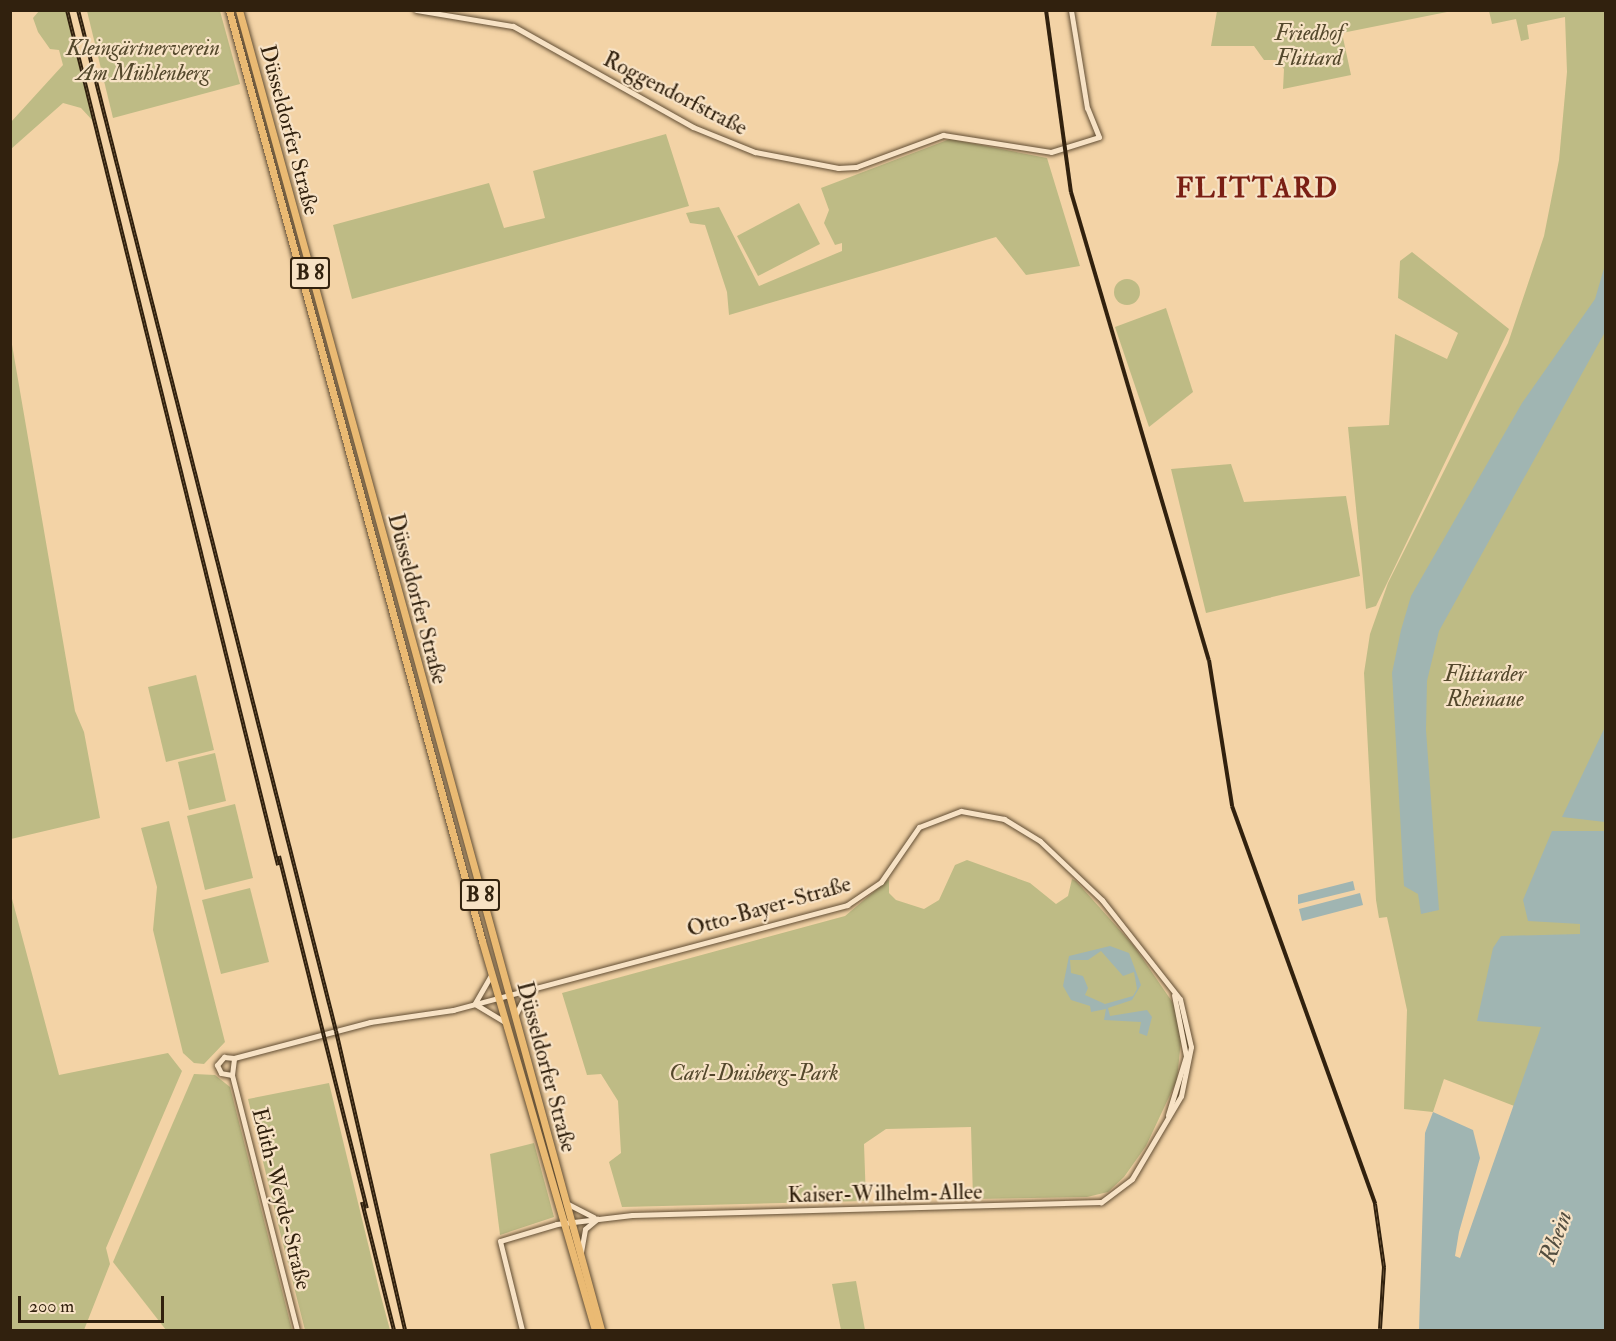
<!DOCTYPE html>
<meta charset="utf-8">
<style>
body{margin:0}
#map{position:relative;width:1616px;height:1341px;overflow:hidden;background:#f3d3a6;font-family:"IM FELL Double Pica",serif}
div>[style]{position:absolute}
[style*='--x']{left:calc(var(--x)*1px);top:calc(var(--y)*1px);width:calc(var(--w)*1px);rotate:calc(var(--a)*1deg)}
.green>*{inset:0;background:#bebb85}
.round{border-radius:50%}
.water>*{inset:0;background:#a0b5b2}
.roads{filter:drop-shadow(0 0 2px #624e34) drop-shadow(0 0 2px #624e34)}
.minor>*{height:5px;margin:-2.5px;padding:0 2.5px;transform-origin:2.5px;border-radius:2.5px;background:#f7e2c5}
.major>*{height:7px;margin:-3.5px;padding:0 3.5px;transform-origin:3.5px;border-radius:3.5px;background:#eaba73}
.rail>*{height:4px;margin-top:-2px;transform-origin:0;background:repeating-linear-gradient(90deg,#f7e2c5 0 4.5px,#31210e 0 9px);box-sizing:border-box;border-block:2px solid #31210e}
span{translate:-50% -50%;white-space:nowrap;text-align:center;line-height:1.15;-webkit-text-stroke:4.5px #f7e2c5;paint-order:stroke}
.shield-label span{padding:2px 4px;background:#f7e2c5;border:2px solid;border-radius:4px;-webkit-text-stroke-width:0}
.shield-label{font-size:21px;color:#31210e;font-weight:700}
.park-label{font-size:22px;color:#54482c;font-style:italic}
.street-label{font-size:22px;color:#31210e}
.water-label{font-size:24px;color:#524d3f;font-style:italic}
.district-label{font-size:28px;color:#7a1f14;font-weight:700;letter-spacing:1.5px}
.frame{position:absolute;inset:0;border:12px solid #31210e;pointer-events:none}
.scale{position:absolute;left:18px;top:1296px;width:146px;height:27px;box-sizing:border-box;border:3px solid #31210e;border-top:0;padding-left:8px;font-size:18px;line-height:21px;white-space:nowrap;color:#31210e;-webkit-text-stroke:4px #f7e2c5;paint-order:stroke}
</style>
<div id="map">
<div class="green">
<i style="clip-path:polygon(39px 11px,66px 11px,93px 121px,81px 108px,63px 103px,11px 149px,11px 122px,63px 65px,59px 50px,50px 49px,38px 32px,33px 18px)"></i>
<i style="clip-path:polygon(87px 11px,220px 11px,240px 84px,113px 118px)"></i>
<i style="clip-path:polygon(1217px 11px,1447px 10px,1447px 12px,1342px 33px,1351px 75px,1283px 89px,1284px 69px,1276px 60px,1264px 60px,1254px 46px,1211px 46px)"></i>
<i style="clip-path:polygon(1489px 11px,1605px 11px,1605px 1141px,1444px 1079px,1433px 1112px,1404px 1109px,1407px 1010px,1387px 917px,1379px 918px,1376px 900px,1364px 673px,1370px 634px,1388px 583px,1508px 343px,1544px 236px,1559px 160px,1567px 72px,1565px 17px,1527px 25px,1529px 39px,1521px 41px,1516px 19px,1492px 24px)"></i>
<i style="clip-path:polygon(666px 134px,689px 206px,352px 299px,333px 225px,489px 183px,504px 228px,545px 218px,533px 171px)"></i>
<i style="clip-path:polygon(950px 139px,1047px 158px,1080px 266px,1026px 275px,996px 237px,729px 315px,727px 292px,705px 225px,690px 223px,686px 213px,719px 207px,759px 286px,842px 251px,842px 243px,835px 245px,824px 223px,829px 210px,821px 188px)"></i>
<i style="clip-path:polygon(799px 203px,820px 244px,758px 276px,737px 236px)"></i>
<i style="clip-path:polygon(1412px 252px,1509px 329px,1376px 606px,1366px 609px,1348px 427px,1389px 425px,1395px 334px,1447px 359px,1458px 333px,1398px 298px,1400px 261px)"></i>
<i class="round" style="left:1114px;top:279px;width:26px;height:26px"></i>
<i style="clip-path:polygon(1166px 308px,1193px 392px,1149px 427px,1115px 327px)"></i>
<i style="clip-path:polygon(10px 333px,75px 711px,84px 732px,100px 818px,11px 839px)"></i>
<i style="clip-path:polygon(1231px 464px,1244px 502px,1346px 496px,1360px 576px,1206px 613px,1171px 469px)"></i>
<i style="clip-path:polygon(196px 675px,214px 750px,166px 762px,148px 687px)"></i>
<i style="clip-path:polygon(215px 753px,226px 801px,189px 810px,178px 762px)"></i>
<i style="clip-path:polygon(235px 804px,253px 878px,205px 890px,187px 816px)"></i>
<i style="clip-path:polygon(169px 821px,225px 1042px,204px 1064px,194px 1063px,183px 1053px,153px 930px,157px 887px,141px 828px)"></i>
<i style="clip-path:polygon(967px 860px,1030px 883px,1056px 904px,1068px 896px,1072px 879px,1076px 881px,1134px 946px,1173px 1003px,1182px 1030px,1177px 1080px,1146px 1146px,1124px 1177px,1108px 1192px,1087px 1197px,973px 1199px,971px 1127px,886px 1129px,864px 1144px,866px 1201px,622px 1207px,609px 1162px,621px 1153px,618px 1101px,601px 1074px,587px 1075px,562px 993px,845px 916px,889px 879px,889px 893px,896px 900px,924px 909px,939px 900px,955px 865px)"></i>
<i style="clip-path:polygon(250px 888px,269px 962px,221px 974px,202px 900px)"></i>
<i style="clip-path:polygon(11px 895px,59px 1075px,168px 1053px,182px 1071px,106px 1248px,110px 1264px,84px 1330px,11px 1330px)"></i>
<i style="clip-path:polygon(194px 1074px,215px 1075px,230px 1087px,292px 1330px,166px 1330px,113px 1262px)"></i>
<i style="clip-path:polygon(329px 1083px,379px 1289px,390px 1330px,305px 1330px,278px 1224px,248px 1099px)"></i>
<i style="clip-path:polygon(534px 1143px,554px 1217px,500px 1235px,490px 1154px)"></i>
<i style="clip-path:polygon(856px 1281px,865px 1330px,841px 1330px,832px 1284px)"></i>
</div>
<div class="water">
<i style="clip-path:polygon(1605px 265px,1605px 332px,1439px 631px,1427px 681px,1426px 730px,1439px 910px,1421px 914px,1418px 894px,1404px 886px,1392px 673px,1401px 630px,1411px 596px,1522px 403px,1595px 299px)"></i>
<i style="clip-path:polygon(1605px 727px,1605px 822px,1562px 817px)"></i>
<i style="clip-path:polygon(1552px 831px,1605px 831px,1605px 1330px,1419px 1330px,1425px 1133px,1433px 1112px,1473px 1130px,1480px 1158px,1459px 1232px,1455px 1256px,1460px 1258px,1541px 1027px,1477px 1021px,1493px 948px,1501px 936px,1580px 934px,1580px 924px,1528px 921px,1523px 900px)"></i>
<i style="clip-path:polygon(1353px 881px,1355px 890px,1298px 904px,1298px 895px)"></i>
<i style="clip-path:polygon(1360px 893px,1363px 905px,1302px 921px,1299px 909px)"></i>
<i style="clip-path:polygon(evenodd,1110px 946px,1129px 953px,1141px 985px,1132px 1000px,1108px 1008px,1110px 1016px,1147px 1010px,1152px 1017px,1147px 1036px,1139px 1033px,1141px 1022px,1104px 1020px,1106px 1009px,1091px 1012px,1090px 1006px,1071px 1000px,1063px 986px,1069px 956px,1110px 946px,1101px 951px,1123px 976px,1134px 972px,1137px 989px,1133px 996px,1105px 1004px,1085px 995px,1088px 988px,1083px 976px,1071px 973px,1070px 960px,1088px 960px,1101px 951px)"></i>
</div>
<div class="roads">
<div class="minor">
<i style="--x:416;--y:10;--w:98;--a:9.4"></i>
<i style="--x:513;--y:26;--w:206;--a:29.3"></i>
<i style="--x:693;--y:127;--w:67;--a:22"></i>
<i style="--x:755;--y:152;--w:85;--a:10.9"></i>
<i style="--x:838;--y:168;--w:18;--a:-3"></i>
<i style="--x:856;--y:167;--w:93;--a:-20.2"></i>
<i style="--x:943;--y:135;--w:109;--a:8.9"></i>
<i style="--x:1051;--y:152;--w:50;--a:-17.4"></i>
<i style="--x:1099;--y:137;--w:31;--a:-112"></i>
<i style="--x:1087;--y:108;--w:99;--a:-99.3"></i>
<i style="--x:475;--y:1003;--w:32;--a:-60"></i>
<i style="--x:475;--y:1004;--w:35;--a:31"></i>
<i style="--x:516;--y:1014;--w:25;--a:-64"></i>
<i style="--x:234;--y:1058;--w:141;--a:-14.8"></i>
<i style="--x:370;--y:1022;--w:84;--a:-8.2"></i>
<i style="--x:453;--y:1010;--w:408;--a:-14.9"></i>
<i style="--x:847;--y:905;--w:41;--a:-34.1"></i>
<i style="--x:881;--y:882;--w:67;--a:-55.4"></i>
<i style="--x:919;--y:827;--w:45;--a:-20.9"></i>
<i style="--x:961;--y:811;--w:44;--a:10.5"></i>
<i style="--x:1004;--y:819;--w:42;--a:31.4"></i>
<i style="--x:1040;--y:841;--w:86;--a:43.6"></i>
<i style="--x:1102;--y:900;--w:126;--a:51.8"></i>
<i style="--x:1180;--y:999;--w:49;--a:77.1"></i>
<i style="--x:1191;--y:1047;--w:50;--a:101.5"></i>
<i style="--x:1181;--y:1096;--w:96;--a:120.6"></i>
<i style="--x:1132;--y:1179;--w:39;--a:143"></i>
<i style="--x:1101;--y:1202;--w:469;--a:178.4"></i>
<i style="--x:632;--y:1215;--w:76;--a:173.2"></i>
<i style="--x:557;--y:1224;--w:59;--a:163.4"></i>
<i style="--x:500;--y:1241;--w:92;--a:76.1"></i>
<i style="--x:232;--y:1075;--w:263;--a:75.7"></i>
<i style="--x:232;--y:1075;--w:11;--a:-170"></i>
<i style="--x:221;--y:1073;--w:9;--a:-117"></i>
<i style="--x:217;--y:1065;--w:11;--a:-49"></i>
<i style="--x:224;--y:1057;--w:10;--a:6"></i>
<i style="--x:232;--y:1075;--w:17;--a:-83"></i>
<i style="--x:1168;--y:1115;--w:62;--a:-73"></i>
<i style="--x:1186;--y:1056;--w:62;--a:-101.1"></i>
<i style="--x:568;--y:1204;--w:29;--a:27"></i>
<i style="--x:581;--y:1252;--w:23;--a:-80"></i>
<i style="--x:585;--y:1229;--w:16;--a:-40"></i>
</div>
<div class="major">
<i style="--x:229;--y:10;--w:965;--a:74.8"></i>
<i style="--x:482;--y:941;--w:405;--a:73.8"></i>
<i style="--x:239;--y:10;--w:1369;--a:74.66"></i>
</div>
</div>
<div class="rail">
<i style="--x:67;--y:10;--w:881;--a:76.14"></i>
<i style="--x:78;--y:10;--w:1053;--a:75.82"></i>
<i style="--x:336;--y:1031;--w:307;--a:77"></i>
<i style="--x:1046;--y:10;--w:184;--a:82.2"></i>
<i style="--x:1071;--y:192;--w:488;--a:73.6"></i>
<i style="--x:1209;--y:660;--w:148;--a:81"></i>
<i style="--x:1232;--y:806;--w:423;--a:70.2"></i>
<i style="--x:1375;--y:1204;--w:64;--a:81.9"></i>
<i style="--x:1384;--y:1267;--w:62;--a:93.7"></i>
<i style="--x:279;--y:856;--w:363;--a:76"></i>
<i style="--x:362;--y:1202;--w:132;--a:76"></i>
</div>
<div class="shield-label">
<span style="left:310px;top:273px">B 8</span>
<span style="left:480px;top:895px">B 8</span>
</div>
<div class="park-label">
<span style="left:1309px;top:46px">Friedhof<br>Flittard</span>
<span style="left:143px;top:61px">Kleingärtnerverein<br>Am Mühlenberg</span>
<span style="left:1485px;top:687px">Flittarder<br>Rheinaue</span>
<span style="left:754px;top:1074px">Carl-Duisberg-Park</span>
</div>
<div class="street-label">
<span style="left:675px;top:94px;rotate:27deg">Roggendorfstraße</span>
<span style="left:289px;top:130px;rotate:75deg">Düsseldorfer Straße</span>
<span style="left:417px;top:599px;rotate:75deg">Düsseldorfer Straße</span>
<span style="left:769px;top:907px;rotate:-16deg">Otto-Bayer-Straße</span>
<span style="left:546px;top:1067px;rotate:75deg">Düsseldorfer Straße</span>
<span style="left:885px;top:1194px;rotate:-1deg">Kaiser-Wilhelm-Allee</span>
<span style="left:281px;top:1199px;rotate:76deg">Edith-Weyde-Straße</span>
</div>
<div class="water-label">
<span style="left:1556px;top:1237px;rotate:-70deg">Rhein</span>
</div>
<div class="district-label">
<span style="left:1257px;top:189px">FLITTARD</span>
</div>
<div class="frame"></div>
<div class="scale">200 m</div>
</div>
